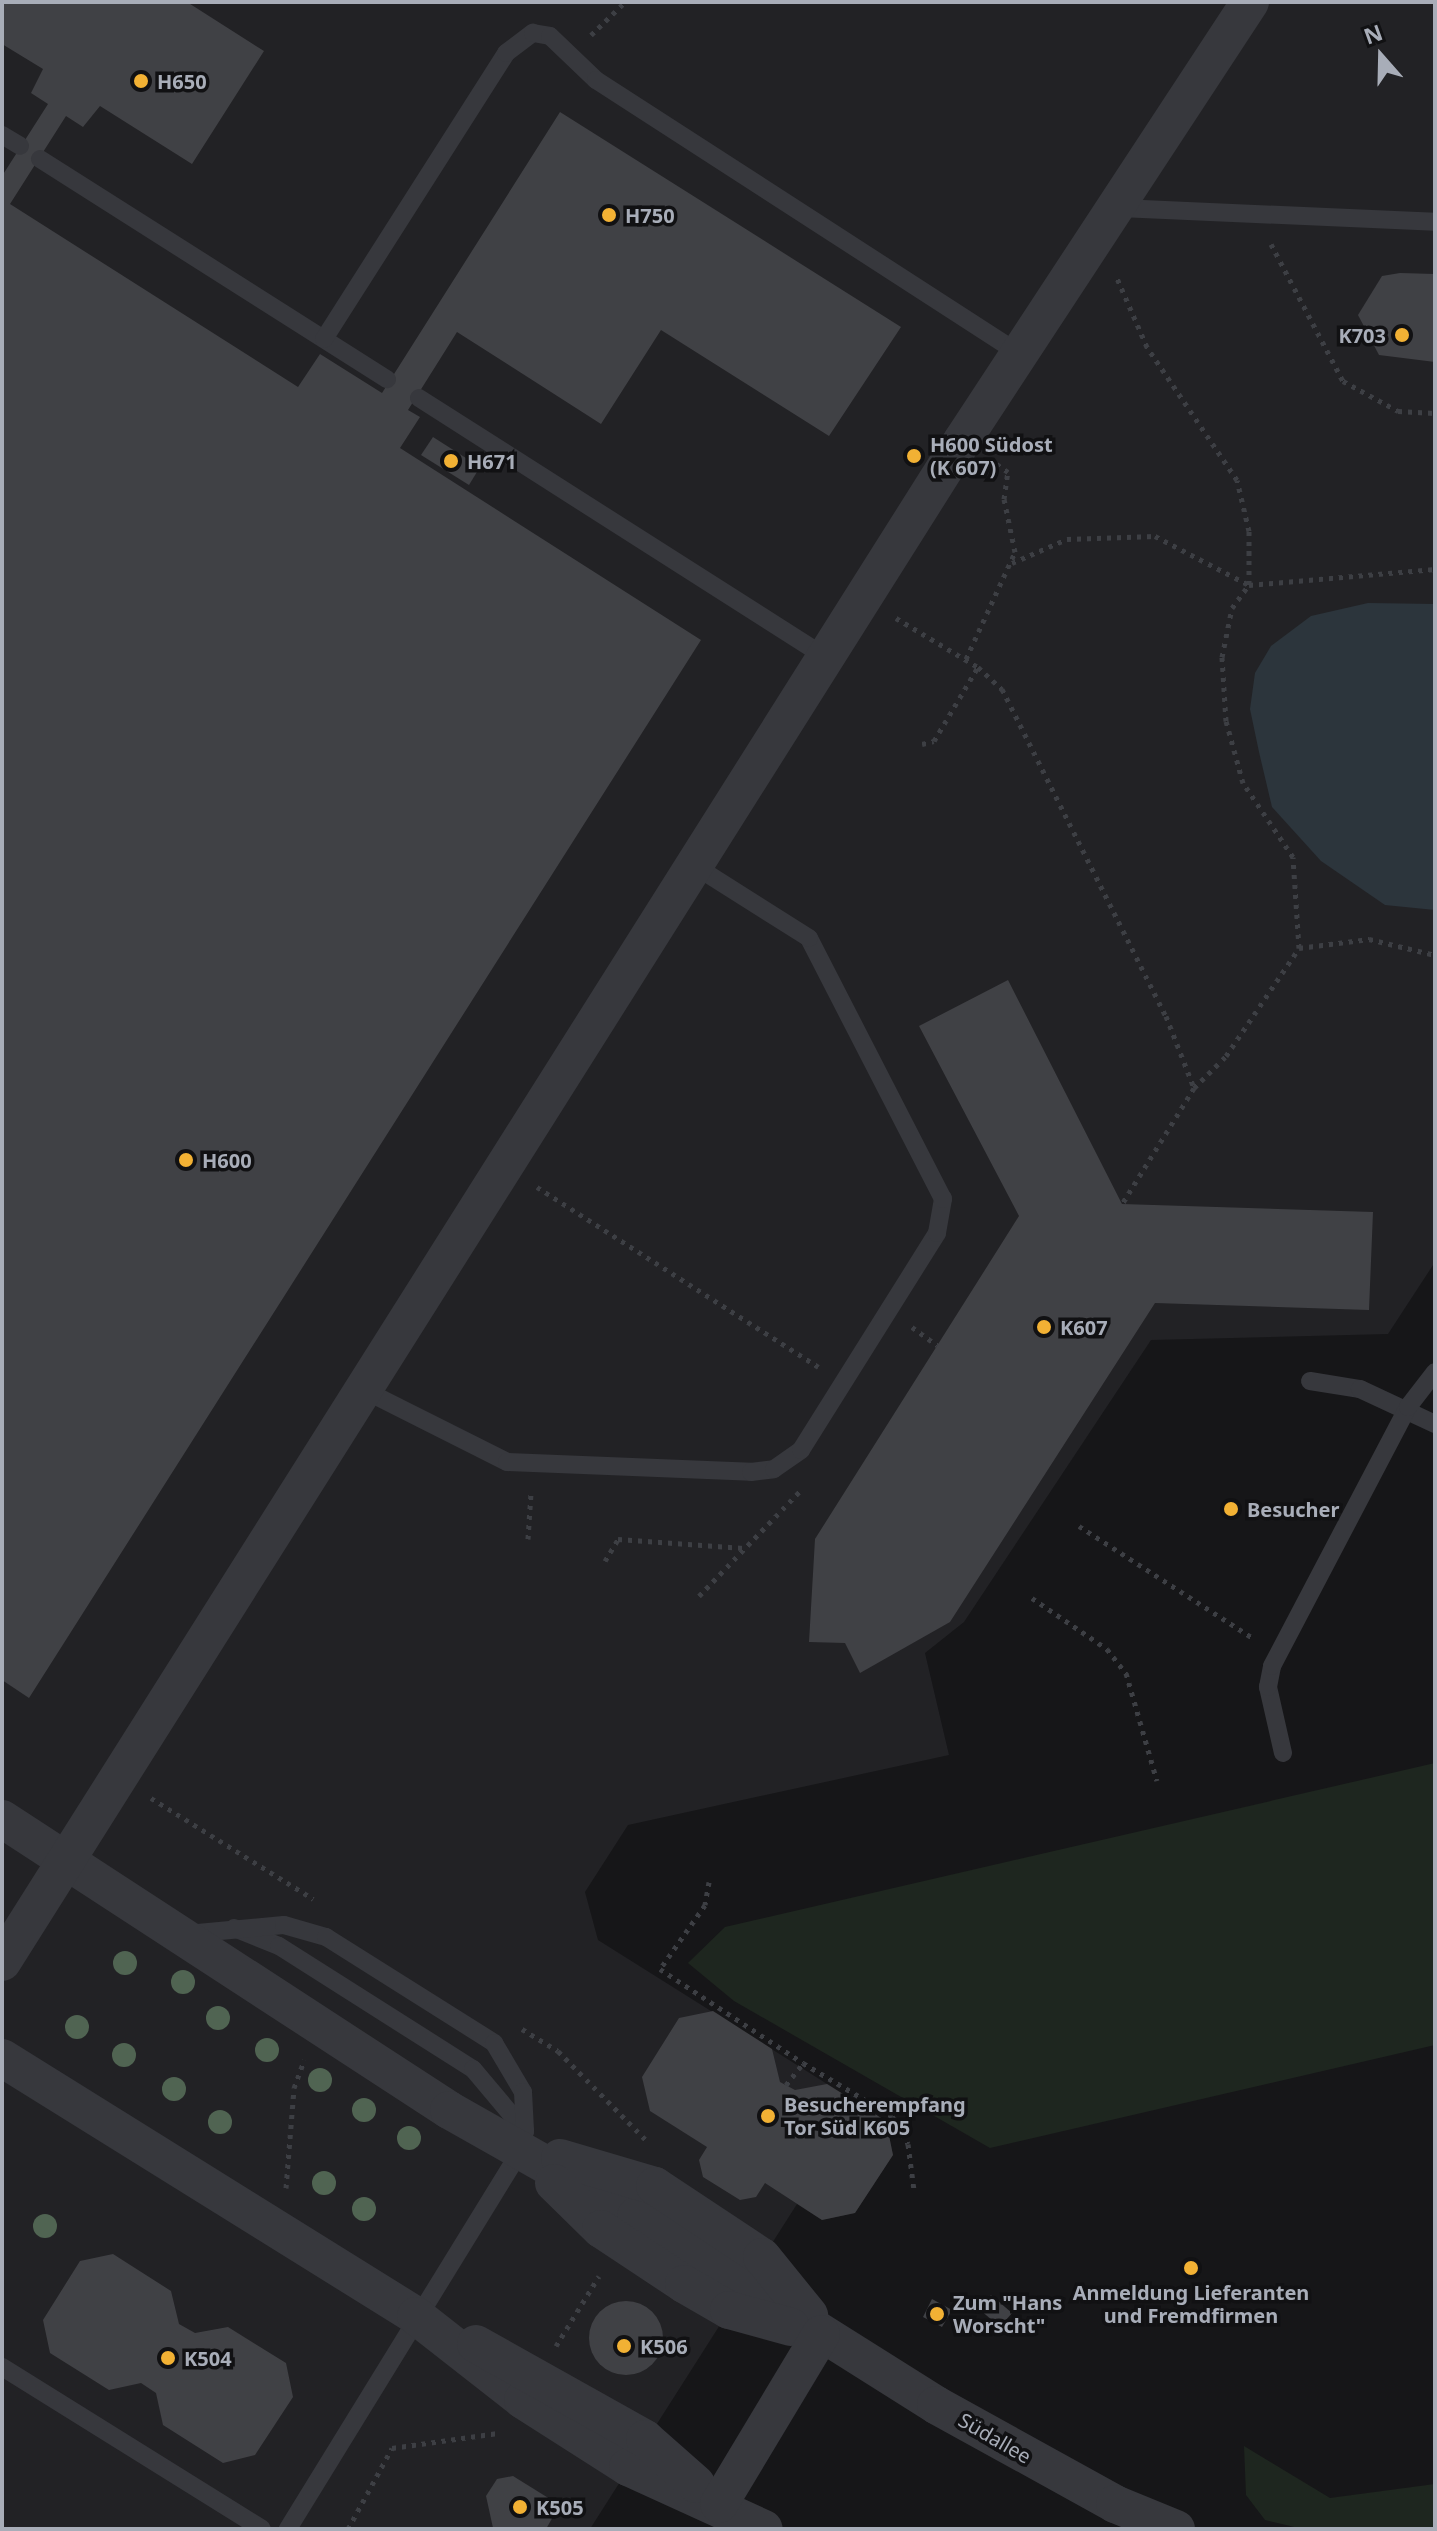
<!DOCTYPE html>
<meta charset="utf-8">
<style>
body{margin:0}
#map{position:relative;width:1437px;height:2531px;overflow:hidden;background:#161618;font-family:"Noto Sans",sans-serif}
div>[style]{position:absolute}
[style*='--x']{left:calc(var(--x)*1px);top:calc(var(--y)*1px);width:calc(var(--w)*1px);rotate:calc(var(--a)*1deg)}
.built>*{inset:0;background:#222225}
.green>*{inset:0;background:#1e261f}
.water>*{inset:0;background:#2c353c}
.building>*{inset:0;background:#404145}
.round{border-radius:50%}
.path>*{height:5px;margin-top:-2.5px;transform-origin:0;background:repeating-linear-gradient(90deg,#3d3f44 0 4px,transparent 0 10px)}
.service>*{height:18px;margin:-9px;padding:0 9px;transform-origin:9px;border-radius:9px;background:#37383d}
.minor>*{height:38px;margin:-19px;padding:0 19px;transform-origin:19px;border-radius:19px;background:#37383d}
.trees>*{width:24px;height:24px;margin:-12px;border-radius:50%;background:#506452}
.dots>*{width:22px;height:22px;translate:-50% -50%;box-sizing:border-box;border:4px solid #111113;border-radius:50%}
span{translate:-50% -50%;white-space:nowrap;text-align:center;line-height:1.15;-webkit-text-stroke:7px #111113;paint-order:stroke}
.poi-label{font-size:20px;color:#a8adb8;font-weight:700}
.left{translate:0 -50%;text-align:left}
.right{translate:-100% -50%;text-align:right}
.street-label{font-size:20px;color:#a8adb8}
.frame{position:absolute;inset:0;border:4px solid #a8adb8;pointer-events:none}
.north{position:absolute;left:1341px;top:16px;width:80px;height:80px;-webkit-text-stroke:6px #111113;paint-order:stroke;rotate:340deg;font-size:22px;font-weight:700;line-height:32px;text-align:center;color:#a8adb8}
.north::after{content:'';display:block;margin:auto;width:28px;height:36px;background:#a8adb8;clip-path:polygon(50% 0,100% 100%,50% 72%,0 100%)}
</style>
<div id="map">
<div class="built">
<i style="clip-path:polygon(2px 2px,1435px 2px,1435px 1262px,1388px 1334px,1151px 1340px,964px 1622px,925px 1653px,949px 1755px,628px 1825px,585px 1892px,598px 1940px,886px 2121px,893px 2155px,855px 2213px,822px 2220px,797px 2204px,590px 2529px,2px 2529px)"></i>
</div>
<div class="green">
<i style="clip-path:polygon(1435px 1763px,1435px 2045px,990px 2148px,734px 2001px,688px 1963px,725px 1927px)"></i>
<i style="clip-path:polygon(1244px 2446px,1330px 2498px,1435px 2484px,1435px 2529px,1303px 2529px,1265px 2520px,1246px 2495px)"></i>
</div>
<div class="water">
<i style="clip-path:polygon(1368px 603px,1435px 604px,1435px 910px,1385px 905px,1321px 861px,1272px 807px,1259px 752px,1250px 709px,1255px 673px,1271px 646px,1311px 616px)"></i>
</div>
<div class="building">
<i style="clip-path:polygon(2px 2px,187px 2px,264px 51px,192px 164px,100px 106px,83px 127px,66px 116px,10px 204px,298px 387px,320px 354px,382px 393px,560px 112px,901px 327px,829px 436px,661px 330px,601px 424px,457px 332px,408px 410px,420px 417px,400px 448px,701px 640px,29px 1698px,2px 1680px,2px 176px,48px 104px,31px 93px,43px 69px,2px 44px)"></i>
<i style="clip-path:polygon(1400px 273px,1435px 274px,1435px 362px,1379px 355px,1358px 315px,1382px 276px)"></i>
<i style="clip-path:polygon(433px 437px,480px 467px,469px 485px,421px 455px)"></i>
<i style="clip-path:polygon(1008px 980px,1122px 1204px,1373px 1212px,1369px 1310px,1155px 1303px,950px 1622px,860px 1673px,845px 1643px,809px 1642px,815px 1539px,1019px 1216px,919px 1026px)"></i>
<i style="clip-path:polygon(713px 2011px,772px 2049px,780px 2082px,795px 2090px,827px 2084px,886px 2121px,893px 2155px,855px 2213px,822px 2220px,765px 2183px,756px 2197px,740px 2200px,703px 2177px,699px 2160px,707px 2147px,650px 2111px,642px 2077px,679px 2018px)"></i>
<i style="clip-path:polygon(113px 2254px,171px 2291px,179px 2324px,195px 2333px,228px 2327px,286px 2363px,293px 2397px,255px 2455px,223px 2463px,163px 2425px,156px 2393px,141px 2383px,109px 2390px,50px 2353px,43px 2320px,80px 2261px)"></i>
<i style="clip-path:polygon(991px 2295px,1012px 2313px,1000px 2327px,979px 2309px)"></i>
<i style="clip-path:polygon(932px 2299px,952px 2310px,942px 2327px,923px 2317px)"></i>
<i class="round" style="left:589px;top:2301px;width:74px;height:74px"></i>
<i style="clip-path:polygon(513px 2476px,550px 2499px,554px 2515px,546px 2529px,493px 2528px,486px 2496px,497px 2479px)"></i>
</div>
<div class="path">
<i style="--x:591;--y:35;--w:47;--a:-44.1"></i>
<i style="--x:1271;--y:244;--w:155;--a:62.3"></i>
<i style="--x:1343;--y:381;--w:63;--a:28.6"></i>
<i style="--x:1398;--y:411;--w:37;--a:3"></i>
<i style="--x:1012;--y:563;--w:60;--a:-23.6"></i>
<i style="--x:1067;--y:539;--w:88;--a:-2"></i>
<i style="--x:1155;--y:536;--w:106;--a:27.5"></i>
<i style="--x:1249;--y:585;--w:54;--a:-90"></i>
<i style="--x:1249;--y:531;--w:52;--a:-103.2"></i>
<i style="--x:1237;--y:480;--w:161;--a:-124.1"></i>
<i style="--x:1147;--y:347;--w:75;--a:-113.5"></i>
<i style="--x:896;--y:618;--w:96;--a:30.9"></i>
<i style="--x:978;--y:667;--w:33;--a:43"></i>
<i style="--x:1002;--y:689;--w:366;--a:63.4"></i>
<i style="--x:1166;--y:1016;--w:77;--a:68.7"></i>
<i style="--x:1194;--y:1088;--w:137;--a:121.8"></i>
<i style="--x:966;--y:659;--w:118;--a:-65.4"></i>
<i style="--x:1015;--y:552;--w:54;--a:-101.7"></i>
<i style="--x:1004;--y:499;--w:27;--a:-82"></i>
<i style="--x:1008;--y:472;--w:16;--a:-145"></i>
<i style="--x:922;--y:744;--w:12;--a:-14"></i>
<i style="--x:934;--y:741;--w:86;--a:-59.3"></i>
<i style="--x:1299;--y:948;--w:71;--a:-7.3"></i>
<i style="--x:1369;--y:939;--w:68;--a:13.6"></i>
<i style="--x:1194;--y:1088;--w:45;--a:-45"></i>
<i style="--x:1226;--y:1056;--w:130;--a:-55.9"></i>
<i style="--x:1299;--y:948;--w:91;--a:-93.8"></i>
<i style="--x:1293;--y:857;--w:89;--a:-124"></i>
<i style="--x:1243;--y:783;--w:64;--a:-105.3"></i>
<i style="--x:1226;--y:721;--w:64;--a:-93.6"></i>
<i style="--x:1222;--y:657;--w:50;--a:-78.5"></i>
<i style="--x:1232;--y:608;--w:29;--a:-54"></i>
<i style="--x:1249;--y:585;--w:187;--a:-4.9"></i>
<i style="--x:537;--y:1187;--w:334;--a:32.6"></i>
<i style="--x:912;--y:1327;--w:31;--a:36"></i>
<i style="--x:1079;--y:1526;--w:207;--a:32.8"></i>
<i style="--x:528;--y:1539;--w:46;--a:-86.3"></i>
<i style="--x:605;--y:1561;--w:26;--a:-59"></i>
<i style="--x:618;--y:1539;--w:126;--a:4.1"></i>
<i style="--x:699;--y:1596;--w:149;--a:-46.1"></i>
<i style="--x:1032;--y:1598;--w:91;--a:34.2"></i>
<i style="--x:1107;--y:1649;--w:31;--a:52"></i>
<i style="--x:1126;--y:1673;--w:112;--a:74"></i>
<i style="--x:151;--y:1798;--w:191;--a:31.9"></i>
<i style="--x:709;--y:1882;--w:23;--a:100"></i>
<i style="--x:705;--y:1905;--w:78;--a:125.1"></i>
<i style="--x:660;--y:1969;--w:171;--a:33.3"></i>
<i style="--x:522;--y:2029;--w:42;--a:31.4"></i>
<i style="--x:558;--y:2051;--w:124;--a:45.3"></i>
<i style="--x:786;--y:2085;--w:28;--a:-52"></i>
<i style="--x:803;--y:2063;--w:104;--a:30.8"></i>
<i style="--x:892;--y:2116;--w:32;--a:60"></i>
<i style="--x:908;--y:2144;--w:46;--a:82.6"></i>
<i style="--x:286;--y:2188;--w:100;--a:-85.4"></i>
<i style="--x:294;--y:2088;--w:30;--a:-70"></i>
<i style="--x:556;--y:2346;--w:82;--a:-58.4"></i>
<i style="--x:348;--y:2529;--w:92;--a:-61.5"></i>
<i style="--x:392;--y:2448;--w:107;--a:-8.1"></i>
</div>
<div class="service">
<i style="--x:2;--y:135;--w:21;--a:31"></i>
<i style="--x:40;--y:159;--w:411;--a:32.4"></i>
<i style="--x:1120;--y:208;--w:315;--a:2.5"></i>
<i style="--x:324;--y:339;--w:339;--a:-57.5"></i>
<i style="--x:506;--y:53;--w:34;--a:-37"></i>
<i style="--x:533;--y:33;--w:17;--a:10"></i>
<i style="--x:550;--y:36;--w:64;--a:43.7"></i>
<i style="--x:596;--y:80;--w:505;--a:32.87"></i>
<i style="--x:419;--y:398;--w:486;--a:32.5"></i>
<i style="--x:1310;--y:1381;--w:51;--a:9.1"></i>
<i style="--x:1360;--y:1389;--w:83;--a:25"></i>
<i style="--x:364;--y:1390;--w:160;--a:26.7"></i>
<i style="--x:507;--y:1462;--w:244;--a:2.3"></i>
<i style="--x:751;--y:1472;--w:23;--a:-7"></i>
<i style="--x:774;--y:1469;--w:33;--a:-35"></i>
<i style="--x:801;--y:1450;--w:256;--a:-57.9"></i>
<i style="--x:937;--y:1233;--w:35;--a:-80"></i>
<i style="--x:943;--y:1199;--w:293;--a:-117.2"></i>
<i style="--x:809;--y:938;--w:135;--a:-147.7"></i>
<i style="--x:1283;--y:1753;--w:68;--a:-102.8"></i>
<i style="--x:1268;--y:1687;--w:21;--a:-79"></i>
<i style="--x:1272;--y:1666;--w:293;--a:-62.3"></i>
<i style="--x:1408;--y:1407;--w:44;--a:-52.4"></i>
<i style="--x:234;--y:1928;--w:48;--a:21.8"></i>
<i style="--x:279;--y:1946;--w:230;--a:32.4"></i>
<i style="--x:473;--y:2069;--w:81;--a:50"></i>
<i style="--x:525;--y:2131;--w:19;--a:102"></i>
<i style="--x:521;--y:2150;--w:445;--a:121.6"></i>
<i style="--x:187;--y:1934;--w:97;--a:-5.3"></i>
<i style="--x:284;--y:1925;--w:44;--a:15.9"></i>
<i style="--x:326;--y:1937;--w:199;--a:32.2"></i>
<i style="--x:494;--y:2043;--w:57;--a:59.4"></i>
<i style="--x:523;--y:2092;--w:39;--a:87"></i>
<i style="--x:2;--y:2367;--w:306;--a:31.9"></i>
</div>
<div class="minor">
<i style="--x:2;--y:1819;--w:533;--a:33.06"></i>
<i style="--x:449;--y:2110;--w:215;--a:29.5"></i>
<i style="--x:636;--y:2216;--w:355;--a:32.2"></i>
<i style="--x:936;--y:2405;--w:205;--a:28.9"></i>
<i style="--x:1115;--y:2504;--w:66;--a:22.3"></i>
<i style="--x:2;--y:1962;--w:1799;--a:-57.74"></i>
<i style="--x:962;--y:441;--w:525;--a:-56.73"></i>
<i style="--x:2;--y:2058;--w:488;--a:31.9"></i>
<i style="--x:416;--y:2316;--w:136;--a:38.1"></i>
<i style="--x:523;--y:2400;--w:125;--a:32.5"></i>
<i style="--x:628;--y:2467;--w:149;--a:24.5"></i>
<i style="--x:560;--y:2158;--w:99;--a:16.4"></i>
<i style="--x:655;--y:2186;--w:128;--a:33.6"></i>
<i style="--x:762;--y:2257;--w:75;--a:51"></i>
<i style="--x:554;--y:2183;--w:66;--a:44.4"></i>
<i style="--x:601;--y:2229;--w:100;--a:33.5"></i>
<i style="--x:684;--y:2284;--w:52;--a:30"></i>
<i style="--x:729;--y:2310;--w:64;--a:15.3"></i>
<i style="--x:476;--y:2344;--w:194;--a:29.3"></i>
<i style="--x:645;--y:2439;--w:68;--a:41.4"></i>
<i style="--x:719;--y:2504;--w:198;--a:-59"></i>
</div>
<div class="trees">
<i style="left:125px;top:1963px"></i>
<i style="left:183px;top:1982px"></i>
<i style="left:218px;top:2018px"></i>
<i style="left:77px;top:2027px"></i>
<i style="left:267px;top:2050px"></i>
<i style="left:124px;top:2055px"></i>
<i style="left:320px;top:2080px"></i>
<i style="left:174px;top:2089px"></i>
<i style="left:364px;top:2110px"></i>
<i style="left:220px;top:2122px"></i>
<i style="left:409px;top:2138px"></i>
<i style="left:324px;top:2183px"></i>
<i style="left:364px;top:2209px"></i>
<i style="left:45px;top:2226px"></i>
</div>
<div class="dots">
<i style="left:141px;top:81px;background:#f2b134"></i>
<i style="left:609px;top:215px;background:#f2b134"></i>
<i style="left:1402px;top:335px;background:#f2b134"></i>
<i style="left:914px;top:456px;background:#f2b134"></i>
<i style="left:451px;top:461px;background:#f2b134"></i>
<i style="left:186px;top:1160px;background:#f2b134"></i>
<i style="left:1044px;top:1327px;background:#f2b134"></i>
<i style="left:1231px;top:1509px;background:#f2b134"></i>
<i style="left:768px;top:2116px;background:#f2b134"></i>
<i style="left:1191px;top:2268px;background:#f2b134"></i>
<i style="left:937px;top:2314px;background:#f2b134"></i>
<i style="left:624px;top:2346px;background:#f2b134"></i>
<i style="left:168px;top:2358px;background:#f2b134"></i>
<i style="left:520px;top:2507px;background:#f2b134"></i>
</div>
<div class="poi-label">
<span class="left" style="left:157px;top:81px">H650</span>
<span class="left" style="left:625px;top:215px">H750</span>
<span class="right" style="left:1386px;top:335px">K703</span>
<span class="left" style="left:930px;top:456px">H600 Südost<br>(K 607)</span>
<span class="left" style="left:467px;top:461px">H671</span>
<span class="left" style="left:202px;top:1160px">H600</span>
<span class="left" style="left:1060px;top:1327px">K607</span>
<span class="left" style="left:1247px;top:1509px">Besucher</span>
<span class="left" style="left:784px;top:2116px">Besucherempfang<br>Tor Süd K605</span>
<span style="left:1191px;top:2304px">Anmeldung Lieferanten<br>und Fremdfirmen</span>
<span class="left" style="left:953px;top:2314px">Zum "Hans<br>Worscht"</span>
<span class="left" style="left:640px;top:2346px">K506</span>
<span class="left" style="left:184px;top:2358px">K504</span>
<span class="left" style="left:536px;top:2507px">K505</span>
</div>
<div class="street-label">
<span style="left:995px;top:2438px;rotate:30deg">Südallee</span>
</div>
<div class="frame"></div>
<div class="north">N</div>
</div>
